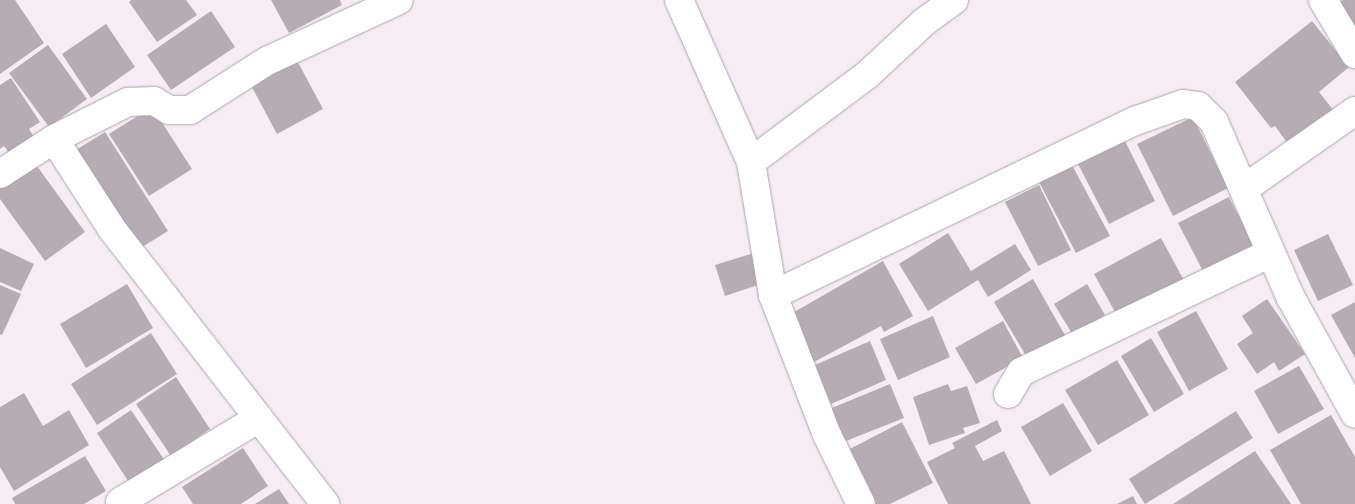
<!DOCTYPE html>
<style>
body{margin:0}
#map{position:relative;width:1355px;height:504px;overflow:hidden;background:#f6edf4;font-family:Karla,sans-serif}
div>[style]{position:absolute}
[style*='--x']{left:calc(var(--x)*1px);top:calc(var(--y)*1px);width:calc(var(--w)*1px);rotate:calc(var(--a)*1deg)}
.building>*{inset:0;background:#b5adb3}
.roads{filter:drop-shadow(0 0 1px #ada5aa) drop-shadow(0 0 1px #ada5aa)}
.minor>*{height:28px;margin:-14px;padding:0 14px;transform-origin:14px;border-radius:14px;background:#fff}
span{translate:-50% -50%;white-space:nowrap;text-align:center;line-height:1.15;-webkit-text-stroke:4px #f6edf4;paint-order:stroke}
</style>
<div id="map">
<div class="building">
<i style="clip-path:polygon(0 0,15px 0,44px 43px,0 74px)"></i>
<i style="clip-path:polygon(131px 0,186px 0,197px 15px,157px 42px,129px 2px)"></i>
<i style="clip-path:polygon(271px 0,340px 0,342px 5px,289px 33px)"></i>
<i style="clip-path:polygon(1343px 0,1355px 0,1355px 34px,1339px 2px)"></i>
<i style="clip-path:polygon(211px 11px,235px 47px,171px 90px,147px 55px)"></i>
<i style="clip-path:polygon(1312px 21px,1349px 67px,1319px 92px,1338px 116px,1293px 151px,1275px 126px,1271px 128px,1235px 82px)"></i>
<i style="clip-path:polygon(106px 24px,135px 67px,91px 98px,62px 54px)"></i>
<i style="clip-path:polygon(48px 45px,87px 99px,49px 127px,9px 73px)"></i>
<i style="clip-path:polygon(293px 53px,323px 109px,277px 134px,247px 78px)"></i>
<i style="clip-path:polygon(11px 78px,40px 122px,29px 129px,34px 137px,10px 154px,4px 146px,0 149px,0 85px)"></i>
<i style="clip-path:polygon(152px 107px,192px 169px,149px 196px,109px 134px)"></i>
<i style="clip-path:polygon(1193px 117px,1228px 188px,1173px 216px,1137px 144px)"></i>
<i style="clip-path:polygon(105px 132px,168px 231px,134px 252px,71px 153px)"></i>
<i style="clip-path:polygon(1125px 141px,1155px 201px,1109px 224px,1078px 164px)"></i>
<i style="clip-path:polygon(34px 162px,85px 232px,45px 261px,0 199px,0 186px)"></i>
<i style="clip-path:polygon(1072px 165px,1110px 236px,1076px 253px,1039px 182px)"></i>
<i style="clip-path:polygon(1039px 185px,1071px 250px,1038px 266px,1005px 202px)"></i>
<i style="clip-path:polygon(1229px 197px,1257px 251px,1206px 277px,1178px 223px)"></i>
<i style="clip-path:polygon(948px 233px,971px 271px,1015px 244px,1031px 270px,988px 297px,978px 280px,928px 311px,899px 264px)"></i>
<i style="clip-path:polygon(1328px 234px,1353px 285px,1318px 301px,1294px 250px)"></i>
<i style="clip-path:polygon(1161px 238px,1187px 286px,1120px 321px,1094px 274px)"></i>
<i style="clip-path:polygon(0 248px,34px 264px,21px 291px,0 282px)"></i>
<i style="clip-path:polygon(754px 253px,764px 283px,725px 296px,715px 265px)"></i>
<i style="clip-path:polygon(883px 261px,913px 316px,884px 332px,881px 326px,814px 362px,789px 315px)"></i>
<i style="clip-path:polygon(1033px 279px,1066px 337px,1028px 359px,994px 302px)"></i>
<i style="clip-path:polygon(127px 284px,153px 328px,86px 368px,60px 324px)"></i>
<i style="clip-path:polygon(1087px 284px,1105px 315px,1073px 335px,1054px 304px)"></i>
<i style="clip-path:polygon(0 285px,21px 294px,2px 335px,0 334px)"></i>
<i style="clip-path:polygon(1267px 299px,1305px 354px,1279px 371px,1274px 362px,1257px 374px,1237px 344px,1253px 333px,1242px 316px)"></i>
<i style="clip-path:polygon(1355px 302px,1355px 358px,1331px 315px)"></i>
<i style="clip-path:polygon(1196px 311px,1228px 369px,1189px 391px,1157px 332px)"></i>
<i style="clip-path:polygon(933px 316px,950px 357px,898px 380px,880px 339px)"></i>
<i style="clip-path:polygon(1003px 321px,1023px 358px,976px 384px,955px 348px)"></i>
<i style="clip-path:polygon(151px 333px,177px 374px,97px 425px,71px 384px)"></i>
<i style="clip-path:polygon(1151px 338px,1184px 394px,1154px 412px,1121px 356px)"></i>
<i style="clip-path:polygon(870px 341px,886px 380px,831px 404px,815px 365px)"></i>
<i style="clip-path:polygon(1117px 360px,1149px 415px,1098px 445px,1065px 390px)"></i>
<i style="clip-path:polygon(1299px 366px,1324px 409px,1278px 434px,1254px 391px)"></i>
<i style="clip-path:polygon(176px 377px,210px 429px,171px 456px,136px 404px)"></i>
<i style="clip-path:polygon(890px 384px,904px 418px,841px 443px,827px 410px)"></i>
<i style="clip-path:polygon(948px 384px,951px 391px,967px 386px,980px 423px,963px 428px,965px 433px,929px 445px,913px 397px)"></i>
<i style="clip-path:polygon(24px 393px,43px 426px,69px 410px,89px 445px,14px 491px,0 467px,0 407px)"></i>
<i style="clip-path:polygon(1063px 403px,1092px 451px,1050px 476px,1021px 427px)"></i>
<i style="clip-path:polygon(131px 410px,165px 461px,130px 484px,97px 433px)"></i>
<i style="clip-path:polygon(1236px 411px,1253px 438px,1145px 504px,1129px 479px)"></i>
<i style="clip-path:polygon(1331px 415px,1355px 457px,1355px 504px,1301px 504px,1270px 450px)"></i>
<i style="clip-path:polygon(997px 420px,1002px 431px,975px 446px,983px 461px,1004px 451px,1031px 504px,948px 504px,927px 462px,955px 448px,952px 443px)"></i>
<i style="clip-path:polygon(902px 422px,933px 483px,890px 504px,871px 504px,844px 452px)"></i>
<i style="clip-path:polygon(243px 448px,268px 486px,241px 504px,193px 504px,182px 487px)"></i>
<i style="clip-path:polygon(1255px 451px,1291px 504px,1173px 504px)"></i>
<i style="clip-path:polygon(85px 456px,106px 491px,84px 504px,15px 504px,12px 498px)"></i>
<i style="clip-path:polygon(279px 489px,289px 504px,255px 504px)"></i>
<i style="clip-path:polygon(1133px 496px,1137px 504px,1117px 504px)"></i>
</div>
<div class="roads">
<div class="minor">
<i style="--x:679;--y:0;--w:177;--a:66"></i>
<i style="--x:751;--y:162;--w:135;--a:80.6"></i>
<i style="--x:1323;--y:0;--w:63;--a:59.3"></i>
<i style="--x:54;--y:139;--w:107;--a:57.2"></i>
<i style="--x:112;--y:229;--w:348;--a:52.2"></i>
<i style="--x:751;--y:162;--w:145;--a:-36.9"></i>
<i style="--x:867;--y:75;--w:78;--a:-42.9"></i>
<i style="--x:924;--y:22;--w:37;--a:-36"></i>
<i style="--x:0;--y:174;--w:64;--a:-32.9"></i>
<i style="--x:54;--y:139;--w:83;--a:-26.6"></i>
<i style="--x:128;--y:102;--w:26;--a:-2"></i>
<i style="--x:154;--y:101;--w:17;--a:31"></i>
<i style="--x:169;--y:110;--w:21;--a:0"></i>
<i style="--x:190;--y:110;--w:91;--a:-32.5"></i>
<i style="--x:267;--y:61;--w:145;--a:-24.8"></i>
<i style="--x:1245;--y:188;--w:134;--a:-35"></i>
<i style="--x:1008;--y:394;--w:26;--a:-59"></i>
<i style="--x:1021;--y:372;--w:277;--a:-25.5"></i>
<i style="--x:120;--y:502;--w:162;--a:-31.1"></i>
<i style="--x:861;--y:504;--w:77;--a:-116.2"></i>
<i style="--x:827;--y:435;--w:150;--a:-111.1"></i>
<i style="--x:773;--y:295;--w:402;--a:-25.7"></i>
<i style="--x:1135;--y:121;--w:51;--a:-19.5"></i>
<i style="--x:1183;--y:104;--w:15;--a:8"></i>
<i style="--x:1198;--y:106;--w:23;--a:45"></i>
<i style="--x:1214;--y:122;--w:192;--a:66.4"></i>
<i style="--x:1291;--y:298;--w:132;--a:61.1"></i>
</div>
</div>
</div>
